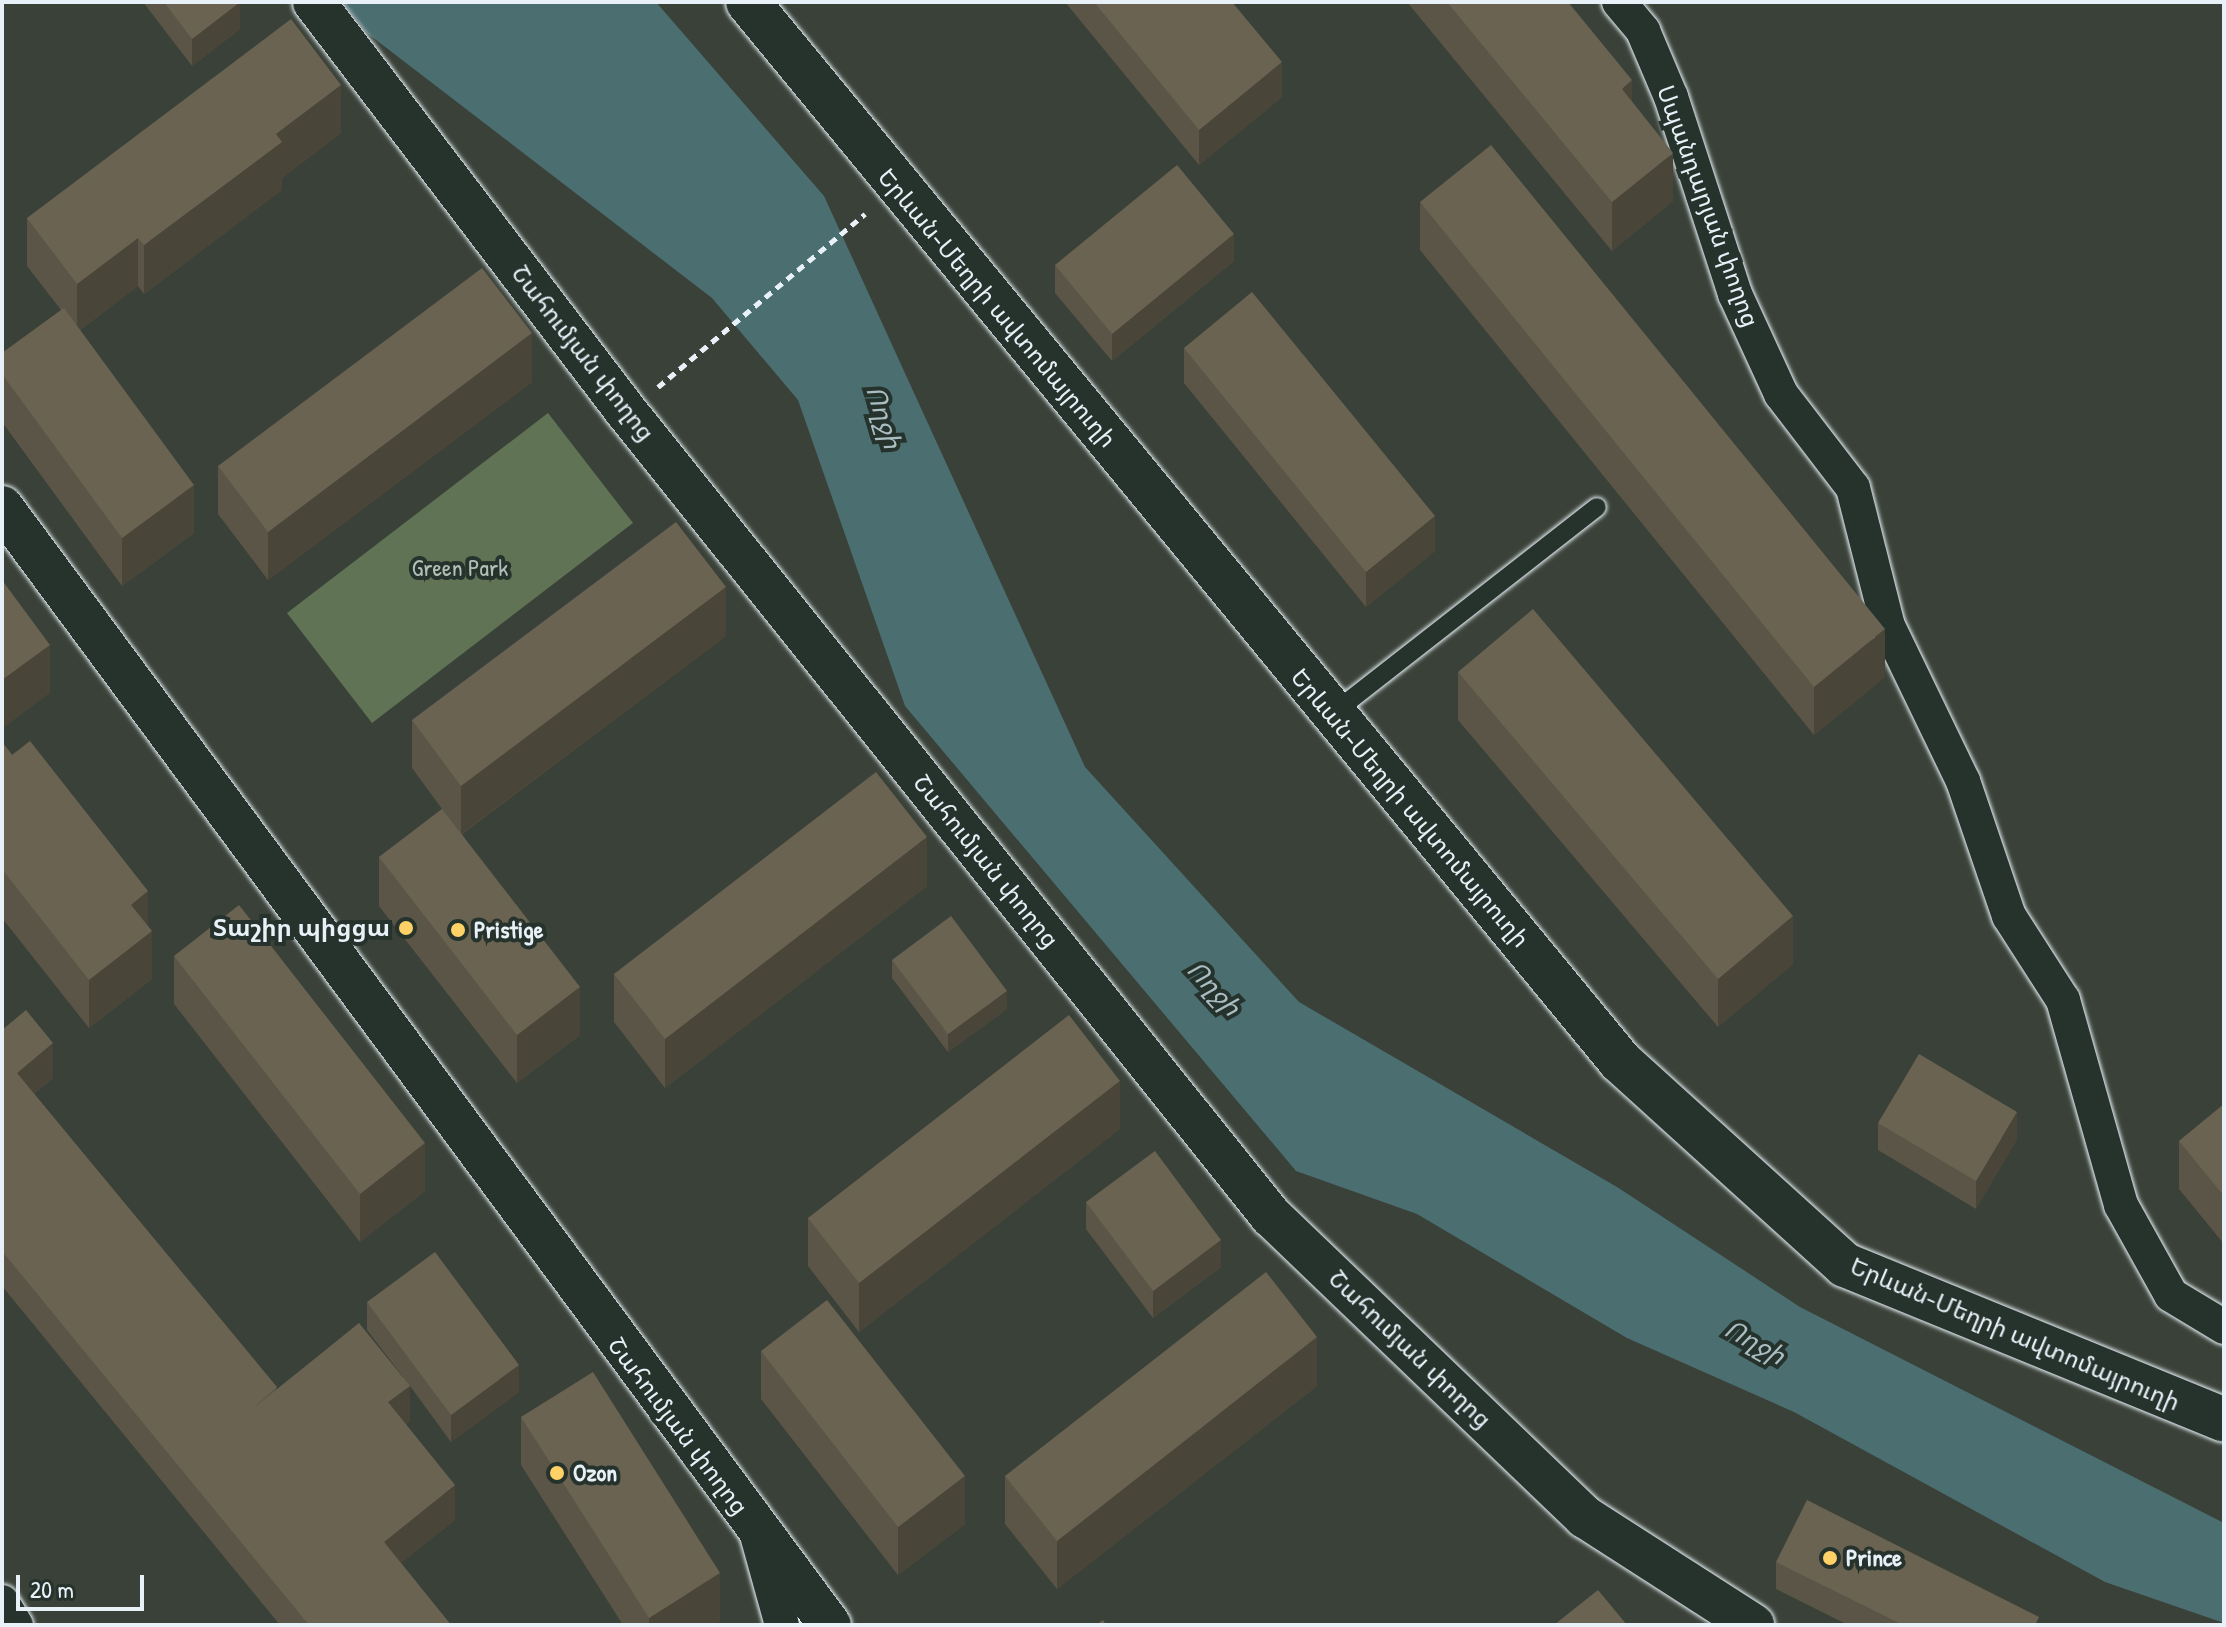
<!DOCTYPE html>
<meta charset="utf-8">
<style>
body{margin:0}
#map{position:relative;width:2226px;height:1627px;overflow:hidden;background:#3a4138;font-family:"Patrick Hand","Noto Sans Armenian",sans-serif}
div>[style]{position:absolute}
[style*='--x']{left:calc(var(--x)*1px);top:calc(var(--y)*1px);width:calc(var(--w)*1px);rotate:calc(var(--a)*1deg)}
.green>*{inset:0;background:#607355}
.water>*{inset:0;background:#4b6e71}
.path>*{height:5px;margin-top:-2.5px;transform-origin:0;background:repeating-linear-gradient(90deg,#e8f1f8 0 8px,transparent 0 14px)}
.roads{filter:drop-shadow(0 0 2px #e8f1f8) drop-shadow(0 0 2px #e8f1f8)}
.service>*{height:18px;margin:-9px;padding:0 9px;transform-origin:9px;border-radius:9px;background:#26332d}
.minor>*{height:34px;margin:-17px;padding:0 17px;transform-origin:17px;border-radius:17px;background:#26332d}
.tertiary>*{height:42px;margin:-21px;padding:0 21px;transform-origin:21px;border-radius:21px;background:#26332d}
.trunk>*{height:44px;margin:-22px;padding:0 22px;transform-origin:22px;border-radius:22px;background:#26332d}
.wall>*{inset:0;background:#5b5547}
.shaded-wall>*{inset:0;background:#4a4539}
.building>*{inset:0;background:#6a6352}
.dots>*{width:22px;height:22px;translate:-50% -50%;box-sizing:border-box;border:4px solid #26332d;border-radius:50%}
span{translate:-50% -50%;white-space:nowrap;text-align:center;line-height:1.15;-webkit-text-stroke:8px #26332d;paint-order:stroke}
.street-label{font-size:24px;color:#e8f1f8}
.park-label{font-size:24px;color:#b2bfb7}
.poi-label{font-size:24px;color:#e8f1f8;font-weight:700}
.right{translate:-100% -50%;text-align:right}
.left{translate:0 -50%;text-align:left}
.water-label{font-size:26px;color:#a9bdc2;font-style:italic}
.frame{position:absolute;inset:0;border:4px solid #e8f1f8;pointer-events:none}
.scale{position:absolute;left:16px;top:1575px;width:128px;height:36px;box-sizing:border-box;border:4px solid #e8f1f8;border-top:0;padding-left:10px;font-size:24px;line-height:28px;white-space:nowrap;color:#e8f1f8;-webkit-text-stroke:6px #26332d;paint-order:stroke}
</style>
<div id="map">
<div class="green">
<i style="clip-path:polygon(548px 413px,633px 523px,372px 723px,287px 613px)"></i>
</div>
<div class="water">
<i style="clip-path:polygon(343px 2px,656px 2px,824px 196px,1085px 767px,1299px 1002px,1617px 1187px,1800px 1307px,2224px 1523px,2224px 1623px,2105px 1582px,1794px 1412px,1627px 1338px,1417px 1214px,1296px 1171px,905px 706px,798px 400px,712px 298px,367px 33px)"></i>
</div>
<div class="path">
<i style="--x:658;--y:387;--w:270;--a:-39.9"></i>
</div>
<div class="roads">
<div class="service">
<i style="--x:1332;--y:714;--w:336;--a:-38"></i>
</div>
<div class="minor">
<i style="--x:1619;--y:2;--w:38;--a:50"></i>
<i style="--x:1643;--y:31;--w:72;--a:67"></i>
<i style="--x:1671;--y:97;--w:207;--a:72"></i>
<i style="--x:1735;--y:294;--w:110;--a:65.3"></i>
<i style="--x:1781;--y:394;--w:118;--a:52.5"></i>
<i style="--x:1853;--y:488;--w:142;--a:75.8"></i>
<i style="--x:1888;--y:626;--w:172;--a:64.2"></i>
<i style="--x:1963;--y:781;--w:143;--a:71.2"></i>
<i style="--x:2009;--y:916;--w:100;--a:57.3"></i>
<i style="--x:2063;--y:1000;--w:213;--a:74.2"></i>
<i style="--x:2121;--y:1205;--w:103;--a:60.9"></i>
<i style="--x:2171;--y:1295;--w:62;--a:31.1"></i>
<i style="--x:757;--y:1535;--w:93;--a:74.5"></i>
<i style="--x:2;--y:1602;--w:27;--a:59"></i>
</div>
<div class="tertiary">
<i style="--x:314;--y:2;--w:513;--a:52.68"></i>
<i style="--x:625;--y:410;--w:1033;--a:51.29"></i>
<i style="--x:1271;--y:1216;--w:435;--a:43.8"></i>
<i style="--x:1585;--y:1517;--w:200;--a:32.7"></i>
<i style="--x:2;--y:507;--w:1391;--a:53.48"></i>
</div>
<div class="trunk">
<i style="--x:748;--y:2;--w:1372;--a:50.53"></i>
<i style="--x:1620;--y:1061;--w:304;--a:42.2"></i>
<i style="--x:1845;--y:1265;--w:409;--a:22.2"></i>
</div>
</div>
<div class="wall">
<i style="clip-path:polygon(143px 2px,240px 2px,240px 29px,192px 66px)"></i>
<i style="clip-path:polygon(1065px 2px,1232px 2px,1282px 97px,1199px 165px)"></i>
<i style="clip-path:polygon(1407px 2px,1568px 2px,1632px 102px,1673px 201px,1612px 251px)"></i>
<i style="clip-path:polygon(341px 133px,282px 178px,282px 190px,144px 294px,138px 286px,80px 330px,194px 533px,122px 586px,2px 422px,2px 353px,61px 310px,27px 266px,27px 218px)"></i>
<i style="clip-path:polygon(1420px 202px,1885px 677px,1814px 735px,1420px 250px)"></i>
<i style="clip-path:polygon(1234px 261px,1112px 361px,1055px 293px,1055px 265px)"></i>
<i style="clip-path:polygon(1184px 348px,1435px 551px,1366px 607px,1184px 383px)"></i>
<i style="clip-path:polygon(532px 382px,268px 580px,218px 514px,218px 466px)"></i>
<i style="clip-path:polygon(726px 636px,462px 834px,580px 1035px,517px 1083px,379px 906px,379px 857px,442px 809px,412px 768px,412px 720px)"></i>
<i style="clip-path:polygon(1458px 672px,1793px 964px,1718px 1027px,1458px 720px)"></i>
<i style="clip-path:polygon(2px 742px,148px 926px,152px 979px,89px 1028px,2px 918px)"></i>
<i style="clip-path:polygon(927px 886px,665px 1088px,614px 1022px,614px 974px)"></i>
<i style="clip-path:polygon(174px 956px,425px 1191px,360px 1242px,174px 1004px)"></i>
<i style="clip-path:polygon(892px 960px,1007px 1009px,948px 1052px,892px 978px)"></i>
<i style="clip-path:polygon(2px 1030px,53px 1078px,34px 1094px,277px 1389px,403px 1377px,367px 1330px,367px 1302px,519px 1392px,451px 1442px,410px 1386px,410px 1421px,406px 1424px,455px 1520px,401px 1563px,451px 1625px,280px 1625px,2px 1286px)"></i>
<i style="clip-path:polygon(2224px 1104px,2224px 1244px,2179px 1189px,2179px 1141px)"></i>
<i style="clip-path:polygon(1878px 1123px,2017px 1139px,1976px 1209px,1878px 1150px)"></i>
<i style="clip-path:polygon(1120px 1129px,859px 1332px,808px 1266px,808px 1218px)"></i>
<i style="clip-path:polygon(1086px 1202px,1221px 1267px,1153px 1318px,1086px 1229px)"></i>
<i style="clip-path:polygon(761px 1351px,965px 1524px,898px 1575px,761px 1399px)"></i>
<i style="clip-path:polygon(1317px 1386px,1057px 1589px,1005px 1524px,1005px 1476px)"></i>
<i style="clip-path:polygon(521px 1417px,720px 1621px,714px 1625px,623px 1625px,521px 1465px)"></i>
<i style="clip-path:polygon(1776px 1562px,2039px 1625px,1848px 1625px,1776px 1589px)"></i>
</div>
<div class="shaded-wall">
<i style="clip-path:polygon(240px 2px,240px 29px,192px 66px,192px 39px)"></i>
<i style="clip-path:polygon(1282px 62px,1282px 97px,1199px 165px,1199px 130px)"></i>
<i style="clip-path:polygon(1632px 80px,1632px 129px,1622px 89px)"></i>
<i style="clip-path:polygon(341px 85px,341px 133px,282px 178px,282px 190px,144px 294px,144px 245px,276px 134px)"></i>
<i style="clip-path:polygon(1673px 153px,1673px 201px,1612px 251px,1612px 202px)"></i>
<i style="clip-path:polygon(1234px 234px,1234px 261px,1112px 361px,1112px 334px)"></i>
<i style="clip-path:polygon(138px 238px,138px 286px,77px 332px,77px 284px)"></i>
<i style="clip-path:polygon(532px 333px,532px 382px,268px 580px,268px 532px)"></i>
<i style="clip-path:polygon(194px 485px,194px 533px,122px 586px,122px 538px)"></i>
<i style="clip-path:polygon(1435px 516px,1435px 551px,1366px 607px,1366px 572px)"></i>
<i style="clip-path:polygon(726px 587px,726px 636px,461px 834px,461px 786px)"></i>
<i style="clip-path:polygon(1885px 629px,1885px 677px,1814px 735px,1814px 687px)"></i>
<i style="clip-path:polygon(50px 645px,50px 693px,2px 729px,2px 680px)"></i>
<i style="clip-path:polygon(927px 837px,927px 886px,665px 1088px,665px 1039px)"></i>
<i style="clip-path:polygon(148px 891px,148px 934px,152px 931px,152px 979px,89px 1028px,89px 980px,131px 905px)"></i>
<i style="clip-path:polygon(1793px 916px,1793px 964px,1718px 1027px,1718px 979px)"></i>
<i style="clip-path:polygon(580px 987px,580px 1035px,517px 1083px,517px 1035px)"></i>
<i style="clip-path:polygon(1007px 991px,1007px 1009px,948px 1052px,948px 1034px)"></i>
<i style="clip-path:polygon(53px 1043px,53px 1078px,17px 1108px,17px 1073px)"></i>
<i style="clip-path:polygon(1120px 1081px,1120px 1129px,859px 1332px,859px 1283px)"></i>
<i style="clip-path:polygon(2017px 1112px,2017px 1139px,1976px 1209px,1976px 1181px)"></i>
<i style="clip-path:polygon(425px 1143px,425px 1191px,360px 1242px,360px 1194px)"></i>
<i style="clip-path:polygon(1221px 1240px,1221px 1267px,1153px 1318px,1153px 1291px)"></i>
<i style="clip-path:polygon(1317px 1337px,1317px 1386px,1057px 1589px,1057px 1541px)"></i>
<i style="clip-path:polygon(519px 1365px,519px 1392px,451px 1442px,451px 1415px)"></i>
<i style="clip-path:polygon(410px 1386px,410px 1421px,388px 1437px,388px 1402px)"></i>
<i style="clip-path:polygon(965px 1476px,965px 1524px,898px 1575px,898px 1527px)"></i>
<i style="clip-path:polygon(455px 1485px,455px 1520px,384px 1577px,384px 1542px)"></i>
<i style="clip-path:polygon(720px 1573px,720px 1621px,714px 1625px,649px 1625px,649px 1618px)"></i>
</div>
<div class="building">
<i style="clip-path:polygon(164px 2px,240px 2px,192px 39px)"></i>
<i style="clip-path:polygon(1094px 2px,1232px 2px,1282px 62px,1199px 130px)"></i>
<i style="clip-path:polygon(1447px 2px,1568px 2px,1632px 80px,1622px 89px,1673px 153px,1612px 202px)"></i>
<i style="clip-path:polygon(291px 19px,341px 85px,276px 134px,282px 142px,144px 245px,138px 238px,77px 284px,27px 218px)"></i>
<i style="clip-path:polygon(1491px 145px,1885px 629px,1814px 687px,1420px 202px)"></i>
<i style="clip-path:polygon(1177px 165px,1234px 234px,1112px 334px,1055px 265px)"></i>
<i style="clip-path:polygon(482px 268px,532px 333px,268px 532px,218px 466px)"></i>
<i style="clip-path:polygon(1252px 292px,1435px 516px,1366px 572px,1184px 348px)"></i>
<i style="clip-path:polygon(64px 308px,194px 485px,122px 538px,2px 374px,2px 353px)"></i>
<i style="clip-path:polygon(676px 522px,726px 587px,461px 786px,412px 720px)"></i>
<i style="clip-path:polygon(2px 580px,50px 645px,2px 680px)"></i>
<i style="clip-path:polygon(1533px 609px,1793px 916px,1718px 979px,1458px 672px)"></i>
<i style="clip-path:polygon(30px 741px,148px 891px,131px 905px,152px 931px,89px 980px,2px 869px,2px 742px,12px 755px)"></i>
<i style="clip-path:polygon(876px 772px,927px 837px,665px 1039px,614px 974px)"></i>
<i style="clip-path:polygon(442px 809px,580px 987px,517px 1035px,379px 857px)"></i>
<i style="clip-path:polygon(239px 905px,425px 1143px,360px 1194px,174px 956px)"></i>
<i style="clip-path:polygon(951px 916px,1007px 991px,948px 1034px,892px 960px)"></i>
<i style="clip-path:polygon(26px 1010px,53px 1043px,17px 1073px,277px 1387px,251px 1410px,359px 1323px,410px 1386px,388px 1402px,455px 1485px,384px 1542px,451px 1625px,309px 1625px,2px 1251px,2px 1030px)"></i>
<i style="clip-path:polygon(1069px 1015px,1120px 1081px,859px 1283px,808px 1218px)"></i>
<i style="clip-path:polygon(1919px 1054px,2017px 1112px,1976px 1181px,1878px 1123px)"></i>
<i style="clip-path:polygon(2224px 1104px,2224px 1196px,2179px 1141px)"></i>
<i style="clip-path:polygon(1155px 1151px,1221px 1240px,1153px 1291px,1086px 1202px)"></i>
<i style="clip-path:polygon(435px 1252px,519px 1365px,451px 1415px,367px 1302px)"></i>
<i style="clip-path:polygon(1266px 1272px,1317px 1337px,1057px 1541px,1005px 1476px)"></i>
<i style="clip-path:polygon(827px 1300px,965px 1476px,898px 1527px,761px 1351px)"></i>
<i style="clip-path:polygon(593px 1372px,720px 1573px,649px 1618px,521px 1417px)"></i>
<i style="clip-path:polygon(1807px 1500px,2039px 1617px,2035px 1625px,1903px 1625px,1776px 1562px)"></i>
<i style="clip-path:polygon(1598px 1590px,1627px 1625px,1554px 1625px)"></i>
<i style="clip-path:polygon(1103px 1620px,1106px 1625px,1096px 1625px)"></i>
</div>
<div class="dots">
<i style="left:406px;top:928px;background:#ffd166"></i>
<i style="left:458px;top:930px;background:#ffd166"></i>
<i style="left:557px;top:1473px;background:#ffd166"></i>
<i style="left:1830px;top:1558px;background:#ffd166"></i>
</div>
<div class="street-label">
<span style="left:1708px;top:206px;rotate:70deg">Սպանդարյան փողոց</span>
<span style="left:997px;top:308px;rotate:50deg">Երևան-Մեղրի ավտոմայրուղի</span>
<span style="left:583px;top:353px;rotate:52deg">Շահումյան փողոց</span>
<span style="left:1410px;top:808px;rotate:50deg">Երևան-Մեղրի ավտոմայրուղի</span>
<span style="left:986px;top:861px;rotate:51deg">Շահումյան փողոց</span>
<span style="left:2015px;top:1334px;rotate:23deg">Երևան-Մեղրի ավտոմայրուղի</span>
<span style="left:1410px;top:1349px;rotate:44deg">Շահումյան փողոց</span>
<span style="left:678px;top:1426px;rotate:53deg">Շահումյան փողոց</span>
</div>
<div class="park-label">
<span style="left:460px;top:568px">Green Park</span>
</div>
<div class="poi-label">
<span class="right" style="left:390px;top:928px">Տաշիր պիցցա</span>
<span class="left" style="left:474px;top:930px">Pristige</span>
<span class="left" style="left:573px;top:1473px">Ozon</span>
<span class="left" style="left:1846px;top:1558px">Prince</span>
</div>
<div class="water-label">
<span style="left:884px;top:417px;rotate:73deg">Ողջի</span>
<span style="left:1214px;top:988px;rotate:47deg">Ողջի</span>
<span style="left:1755px;top:1342px;rotate:29deg">Ողջի</span>
</div>
<div class="frame"></div>
<div class="scale">20 m</div>
</div>
